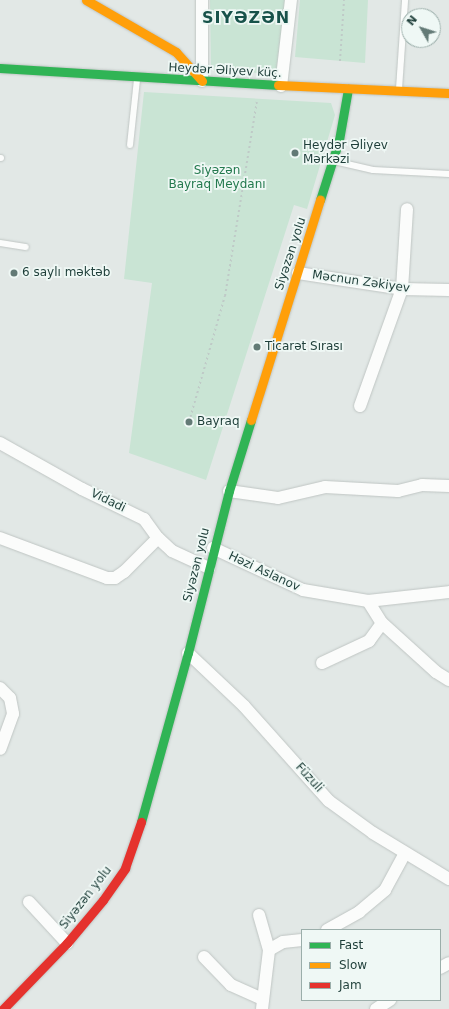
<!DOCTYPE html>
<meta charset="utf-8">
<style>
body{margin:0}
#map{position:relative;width:449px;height:1009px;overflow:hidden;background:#e2e8e6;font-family:"DejaVu Sans",sans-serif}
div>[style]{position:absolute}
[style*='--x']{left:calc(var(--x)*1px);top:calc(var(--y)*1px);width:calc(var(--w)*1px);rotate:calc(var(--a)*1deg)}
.green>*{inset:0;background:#c9e4d4}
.path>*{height:2px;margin-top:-1px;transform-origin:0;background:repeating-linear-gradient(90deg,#bfcac7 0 2px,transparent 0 5px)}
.roads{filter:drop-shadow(0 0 1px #bfc5c3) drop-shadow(0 0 1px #bfc5c3)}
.lane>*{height:6px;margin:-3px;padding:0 3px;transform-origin:3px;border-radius:3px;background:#fbfcfb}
.street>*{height:12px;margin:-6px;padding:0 6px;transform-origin:6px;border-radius:6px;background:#fbfcfb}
.fast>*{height:9px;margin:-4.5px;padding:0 4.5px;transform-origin:4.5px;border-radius:4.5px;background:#30b455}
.slow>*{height:9px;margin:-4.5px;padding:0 4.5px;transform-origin:4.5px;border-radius:4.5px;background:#ff9f0a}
.jam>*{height:9px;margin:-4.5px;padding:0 4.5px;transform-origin:4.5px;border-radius:4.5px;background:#e5322d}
.dots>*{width:11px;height:11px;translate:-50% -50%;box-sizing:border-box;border:2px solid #eff8f5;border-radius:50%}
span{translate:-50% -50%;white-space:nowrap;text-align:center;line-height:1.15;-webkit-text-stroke:3.5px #eff8f5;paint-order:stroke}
.street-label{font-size:12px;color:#1e3e39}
.poi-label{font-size:12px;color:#1e3e39}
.left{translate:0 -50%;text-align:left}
.park-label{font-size:12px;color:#23794e}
.district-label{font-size:16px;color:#17524a;font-weight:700;letter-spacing:1px}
.legend{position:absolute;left:301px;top:929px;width:140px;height:72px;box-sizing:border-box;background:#eff8f5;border:1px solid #9baeaa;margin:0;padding:5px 7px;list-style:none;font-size:12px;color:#1e3e39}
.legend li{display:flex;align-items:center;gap:8px;height:20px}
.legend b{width:20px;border:1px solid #9baeaa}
.north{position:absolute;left:401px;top:8px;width:40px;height:40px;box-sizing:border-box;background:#eff8f5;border:1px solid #9baeaa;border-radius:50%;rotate:309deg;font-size:11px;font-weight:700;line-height:16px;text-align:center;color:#1e3e39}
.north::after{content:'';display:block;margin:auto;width:14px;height:18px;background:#637a76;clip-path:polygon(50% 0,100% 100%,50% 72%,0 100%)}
</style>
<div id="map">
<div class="green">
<i style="clip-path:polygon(210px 0,286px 0,276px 74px,211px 70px)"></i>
<i style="clip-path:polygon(300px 0,368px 0,365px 63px,295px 57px)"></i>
<i style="clip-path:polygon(144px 92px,331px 103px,335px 115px,307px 209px,294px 205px,206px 480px,129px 453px,152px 283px,124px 279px)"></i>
</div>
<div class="path">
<i style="--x:340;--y:61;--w:61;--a:-86.2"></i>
<i style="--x:189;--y:422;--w:131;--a:-74.1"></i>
<i style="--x:225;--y:296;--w:199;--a:-80.7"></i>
</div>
<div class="roads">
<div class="lane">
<i style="--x:399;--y:89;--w:89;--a:-86.1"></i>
<i style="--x:130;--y:145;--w:65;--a:-83.9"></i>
<i style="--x:0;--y:158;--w:1;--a:0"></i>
<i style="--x:334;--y:161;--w:40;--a:13"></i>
<i style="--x:373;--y:170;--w:76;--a:3"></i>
<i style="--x:0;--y:243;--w:26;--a:9"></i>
</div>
<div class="street">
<i style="--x:202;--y:0;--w:81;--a:90"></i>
<i style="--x:281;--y:86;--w:87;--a:-83.4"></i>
<i style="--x:298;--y:273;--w:105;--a:8.7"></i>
<i style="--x:402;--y:289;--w:47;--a:1.2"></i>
<i style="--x:360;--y:406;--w:124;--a:-70.3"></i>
<i style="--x:402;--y:289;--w:80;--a:-86.4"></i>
<i style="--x:0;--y:443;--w:94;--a:29.3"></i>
<i style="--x:82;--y:489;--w:69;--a:25.8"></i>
<i style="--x:144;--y:519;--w:24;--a:54"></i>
<i style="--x:158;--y:538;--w:19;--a:43"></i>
<i style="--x:172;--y:551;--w:41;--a:24.7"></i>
<i style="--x:229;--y:491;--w:49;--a:8.1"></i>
<i style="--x:278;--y:498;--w:48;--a:-13.2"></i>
<i style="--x:325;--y:487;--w:73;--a:3.1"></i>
<i style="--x:398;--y:491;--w:25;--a:-14"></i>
<i style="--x:422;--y:485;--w:27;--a:2"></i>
<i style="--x:0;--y:538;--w:114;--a:20.5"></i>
<i style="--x:107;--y:578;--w:8;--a:0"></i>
<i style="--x:115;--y:578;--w:11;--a:-34"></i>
<i style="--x:124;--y:572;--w:48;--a:-45"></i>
<i style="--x:213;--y:548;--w:99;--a:25"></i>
<i style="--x:303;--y:590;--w:66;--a:9.6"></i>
<i style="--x:368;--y:601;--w:26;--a:58"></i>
<i style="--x:382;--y:623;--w:73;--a:42.2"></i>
<i style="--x:436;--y:672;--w:15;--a:32"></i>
<i style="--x:368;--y:601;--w:81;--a:-6.3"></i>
<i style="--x:188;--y:653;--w:77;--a:43.4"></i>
<i style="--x:244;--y:706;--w:127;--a:48.2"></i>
<i style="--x:329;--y:801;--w:54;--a:36"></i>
<i style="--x:373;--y:833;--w:89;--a:31.2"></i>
<i style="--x:322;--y:663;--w:52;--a:-25.1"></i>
<i style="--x:369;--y:641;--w:22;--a:-54"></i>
<i style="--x:0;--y:688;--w:14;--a:45"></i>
<i style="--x:10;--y:698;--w:16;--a:79"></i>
<i style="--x:13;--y:714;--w:37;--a:110"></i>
<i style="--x:29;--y:902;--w:56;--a:47.2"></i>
<i style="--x:259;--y:915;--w:36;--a:74"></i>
<i style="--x:327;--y:930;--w:37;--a:-29"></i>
<i style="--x:359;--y:912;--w:34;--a:-40"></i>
<i style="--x:385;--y:890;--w:42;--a:-61.6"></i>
<i style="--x:204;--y:957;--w:39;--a:46"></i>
<i style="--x:231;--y:985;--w:35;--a:24"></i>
<i style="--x:440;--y:968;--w:10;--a:-29"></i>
<i style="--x:262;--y:1009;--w:59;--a:-83.2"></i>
<i style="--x:269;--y:950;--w:16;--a:-30"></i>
<i style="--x:283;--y:942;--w:19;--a:-6"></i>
<i style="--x:376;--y:1009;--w:17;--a:-33"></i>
</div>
<div class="fast">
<i style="--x:0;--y:68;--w:279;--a:3.5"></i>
<i style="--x:320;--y:200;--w:63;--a:-72.4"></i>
<i style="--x:339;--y:140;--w:52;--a:-80"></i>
<i style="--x:141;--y:822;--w:175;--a:-74.5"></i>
<i style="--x:188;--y:653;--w:167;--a:-75.8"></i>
<i style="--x:229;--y:491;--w:74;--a:-72.8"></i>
</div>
<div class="slow">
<i style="--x:86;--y:0;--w:104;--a:30"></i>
<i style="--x:176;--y:52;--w:39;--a:48"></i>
<i style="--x:278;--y:85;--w:171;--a:2.7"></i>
<i style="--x:251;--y:420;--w:231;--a:-72.6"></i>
</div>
<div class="jam">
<i style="--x:3;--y:1009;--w:92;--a:-45.9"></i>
<i style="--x:67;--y:943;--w:56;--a:-50.1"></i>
<i style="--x:103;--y:900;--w:39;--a:-55"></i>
<i style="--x:125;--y:868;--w:49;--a:-70.8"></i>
</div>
</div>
<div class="dots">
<i style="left:295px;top:153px;background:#637a76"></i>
<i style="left:14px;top:273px;background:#637a76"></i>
<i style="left:257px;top:347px;background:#637a76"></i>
<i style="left:189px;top:422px;background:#637a76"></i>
</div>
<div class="street-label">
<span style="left:225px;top:71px;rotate:3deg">Heydər Əliyev küç.</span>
<span style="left:291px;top:254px;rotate:-72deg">Siyəzən yolu</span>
<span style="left:361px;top:282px;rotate:8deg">Məcnun Zəkiyev</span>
<span style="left:108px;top:501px;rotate:26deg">Vidadi</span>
<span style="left:197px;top:565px;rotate:-76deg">Siyəzən yolu</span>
<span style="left:264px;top:572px;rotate:25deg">Həzi Aslanov</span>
<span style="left:309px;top:778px;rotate:48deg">Füzuli</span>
<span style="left:86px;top:898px;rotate:-52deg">Siyəzən yolu</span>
</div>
<div class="poi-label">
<span class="left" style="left:303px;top:153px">Heydər Əliyev<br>Mərkəzi</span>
<span class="left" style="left:22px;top:273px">6 saylı məktəb</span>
<span class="left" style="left:265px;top:347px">Ticarət Sırası</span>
<span class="left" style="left:197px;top:422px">Bayraq</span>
</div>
<div class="park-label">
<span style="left:217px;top:178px">Siyəzən<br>Bayraq Meydanı</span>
</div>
<div class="district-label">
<span style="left:246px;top:18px">SIYƏZƏN</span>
</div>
<ul class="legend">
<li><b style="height:5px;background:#30b455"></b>Fast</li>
<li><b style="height:5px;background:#ff9f0a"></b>Slow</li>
<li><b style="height:5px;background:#e5322d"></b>Jam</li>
</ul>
<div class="north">N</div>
</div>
